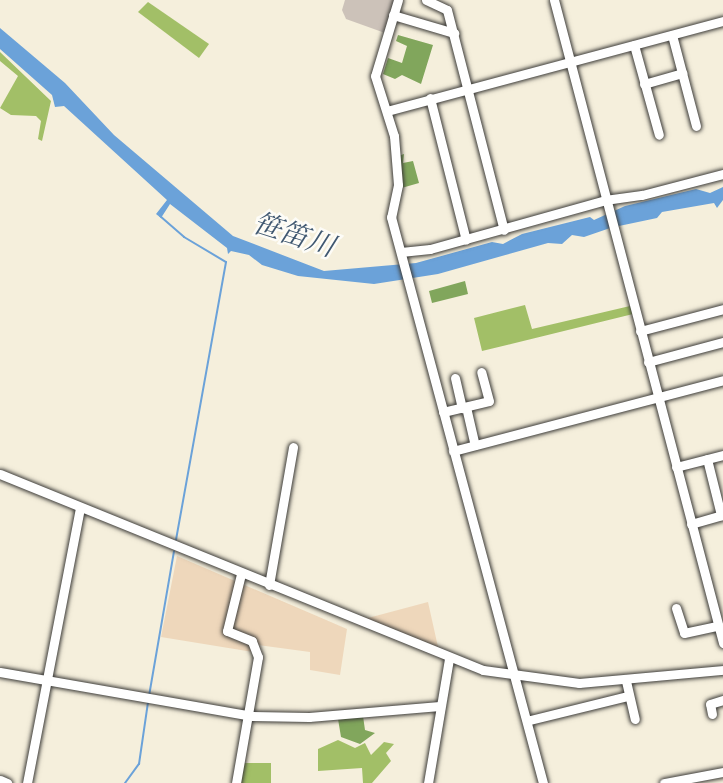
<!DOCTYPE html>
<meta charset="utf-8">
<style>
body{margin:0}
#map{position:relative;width:723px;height:783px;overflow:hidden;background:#f5efdc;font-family:"Old Standard TT","Noto Serif JP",serif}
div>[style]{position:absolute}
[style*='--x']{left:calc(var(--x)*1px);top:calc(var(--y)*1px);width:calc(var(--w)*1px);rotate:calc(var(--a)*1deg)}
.built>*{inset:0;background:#eed7bb}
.industrial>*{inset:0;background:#ccc2b9}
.green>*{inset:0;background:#a2bf67}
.forest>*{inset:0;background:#81a65c}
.water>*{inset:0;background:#6ba2d9}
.stream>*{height:2px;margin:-1px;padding:0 1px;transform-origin:1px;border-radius:1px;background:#6ba2d9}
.roads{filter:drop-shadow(0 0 2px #3d3c39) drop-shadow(0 0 2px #3d3c39)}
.minor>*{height:9px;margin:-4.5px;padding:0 4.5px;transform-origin:4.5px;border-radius:4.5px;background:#fff}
span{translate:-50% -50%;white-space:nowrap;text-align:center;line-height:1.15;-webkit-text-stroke:5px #fdfcf7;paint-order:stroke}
.water-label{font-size:28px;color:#405871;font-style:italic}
</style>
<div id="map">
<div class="built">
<i style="clip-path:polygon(177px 556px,347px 629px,340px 675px,310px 670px,310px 652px,258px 645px,253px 652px,161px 637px)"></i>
<i style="clip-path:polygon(428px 602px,438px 647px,360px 619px,360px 615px,368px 618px)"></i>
</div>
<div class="industrial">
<i style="clip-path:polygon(345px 0,396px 0,385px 33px,346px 19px,342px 10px)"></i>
</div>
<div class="green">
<i style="clip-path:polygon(148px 2px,209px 44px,199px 58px,138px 12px)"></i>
<i style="clip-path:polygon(0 52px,51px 101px,42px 141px,38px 139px,41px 121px,36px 116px,11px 115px,0 108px,18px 76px,0 61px)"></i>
<i style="clip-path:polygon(525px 305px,532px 329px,630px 306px,633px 314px,482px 351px,474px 318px)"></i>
<i style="clip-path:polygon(338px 740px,355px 748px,365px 743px,371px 755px,384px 742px,394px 744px,386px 753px,391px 761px,372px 783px,363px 783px,362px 768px,318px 771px,318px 749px)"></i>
<i style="clip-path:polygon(241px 763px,271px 763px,271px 783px,238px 783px)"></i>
</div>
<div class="forest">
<i style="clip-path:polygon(398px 35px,433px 45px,421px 84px,402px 75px,395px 79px,383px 74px,388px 58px,402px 63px,407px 46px,396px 41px)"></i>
<i style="clip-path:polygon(404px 154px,403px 163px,413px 161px,419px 183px,398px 189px,398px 156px)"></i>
<i style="clip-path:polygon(465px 281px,468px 294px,432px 303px,429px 291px)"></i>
<i style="clip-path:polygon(363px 716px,365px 730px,375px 733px,360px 744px,341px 737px,338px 719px)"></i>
</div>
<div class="water">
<i style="clip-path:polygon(0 28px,65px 83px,114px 135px,233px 236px,324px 271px,416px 263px,492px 242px,503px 244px,522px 234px,590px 217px,594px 220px,625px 206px,696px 189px,710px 193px,723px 187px,723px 200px,717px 208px,714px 203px,662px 212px,657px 218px,619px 226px,619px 233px,616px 226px,584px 237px,572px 235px,562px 244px,548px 243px,438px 274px,374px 284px,298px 276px,262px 265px,249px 255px,231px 251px,228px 254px,227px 248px,170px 204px,161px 218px,156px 214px,167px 200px,64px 106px,55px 107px,52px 95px,0 49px)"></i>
</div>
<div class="stream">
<i style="--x:160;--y:216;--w:32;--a:41"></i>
<i style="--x:184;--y:237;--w:49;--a:30.8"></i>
<i style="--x:226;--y:262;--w:282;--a:100.2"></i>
<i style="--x:149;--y:696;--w:147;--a:-80.2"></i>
<i style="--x:125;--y:783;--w:24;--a:-54"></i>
<i style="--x:139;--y:764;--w:63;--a:-81.7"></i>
</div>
<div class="roads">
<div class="minor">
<i style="--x:398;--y:0;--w:79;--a:106.8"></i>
<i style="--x:375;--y:76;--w:63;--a:72.4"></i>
<i style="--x:394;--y:136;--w:49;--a:85.3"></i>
<i style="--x:398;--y:185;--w:33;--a:102"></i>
<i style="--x:391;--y:217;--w:586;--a:74.97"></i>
<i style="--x:426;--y:0;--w:23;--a:25"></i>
<i style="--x:447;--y:10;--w:227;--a:75.5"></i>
<i style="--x:554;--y:0;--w:665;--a:75.27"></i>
<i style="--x:393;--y:15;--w:64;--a:16.4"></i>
<i style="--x:672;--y:35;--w:94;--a:75.2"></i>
<i style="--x:634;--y:45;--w:93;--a:74.5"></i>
<i style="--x:644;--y:84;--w:40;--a:-16"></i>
<i style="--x:430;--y:98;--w:146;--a:75.8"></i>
<i style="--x:387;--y:111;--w:348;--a:-15"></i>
<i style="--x:401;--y:252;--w:29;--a:-6"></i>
<i style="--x:430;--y:249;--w:182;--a:-15.6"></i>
<i style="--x:605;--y:200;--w:37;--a:-8"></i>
<i style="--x:642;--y:195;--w:84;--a:-14.5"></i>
<i style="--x:640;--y:331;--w:86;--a:-14.8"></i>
<i style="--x:648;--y:362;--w:78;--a:-14.9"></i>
<i style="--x:455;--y:378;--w:31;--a:77"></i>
<i style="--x:466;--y:407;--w:39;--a:77"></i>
<i style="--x:443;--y:412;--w:47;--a:-13.4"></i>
<i style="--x:489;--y:401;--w:30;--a:-105"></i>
<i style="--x:453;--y:451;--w:279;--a:-14.7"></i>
<i style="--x:707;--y:459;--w:58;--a:76"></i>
<i style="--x:676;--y:467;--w:49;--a:-14.3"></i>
<i style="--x:0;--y:474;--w:521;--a:22.09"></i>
<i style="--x:483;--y:670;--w:97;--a:7.7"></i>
<i style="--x:579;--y:683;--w:145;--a:-5.2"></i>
<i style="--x:691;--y:524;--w:33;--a:-16"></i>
<i style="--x:269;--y:585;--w:140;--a:-80.1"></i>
<i style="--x:676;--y:608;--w:26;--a:72"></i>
<i style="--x:684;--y:633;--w:35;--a:-12"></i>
<i style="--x:0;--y:672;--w:256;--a:9.9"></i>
<i style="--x:252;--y:716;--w:57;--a:1"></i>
<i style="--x:309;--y:717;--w:131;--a:-4.8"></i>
<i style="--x:626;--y:681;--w:39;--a:77"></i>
<i style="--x:712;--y:714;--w:10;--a:-101"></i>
<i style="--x:710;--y:704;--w:14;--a:-17"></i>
<i style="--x:530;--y:720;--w:101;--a:-13.8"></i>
<i style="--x:0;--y:780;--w:8;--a:23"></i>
<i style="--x:27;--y:783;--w:281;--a:-79.1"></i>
<i style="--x:236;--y:783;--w:128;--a:-80.1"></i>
<i style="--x:258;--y:657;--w:17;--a:-111"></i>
<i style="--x:252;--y:641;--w:27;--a:-158"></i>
<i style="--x:227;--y:631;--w:59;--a:-76.2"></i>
<i style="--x:428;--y:783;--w:126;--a:-80.4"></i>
<i style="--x:664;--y:783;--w:60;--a:-10.6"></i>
</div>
</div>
<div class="water-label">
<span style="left:293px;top:237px;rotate:18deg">笹笛川</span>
</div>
</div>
